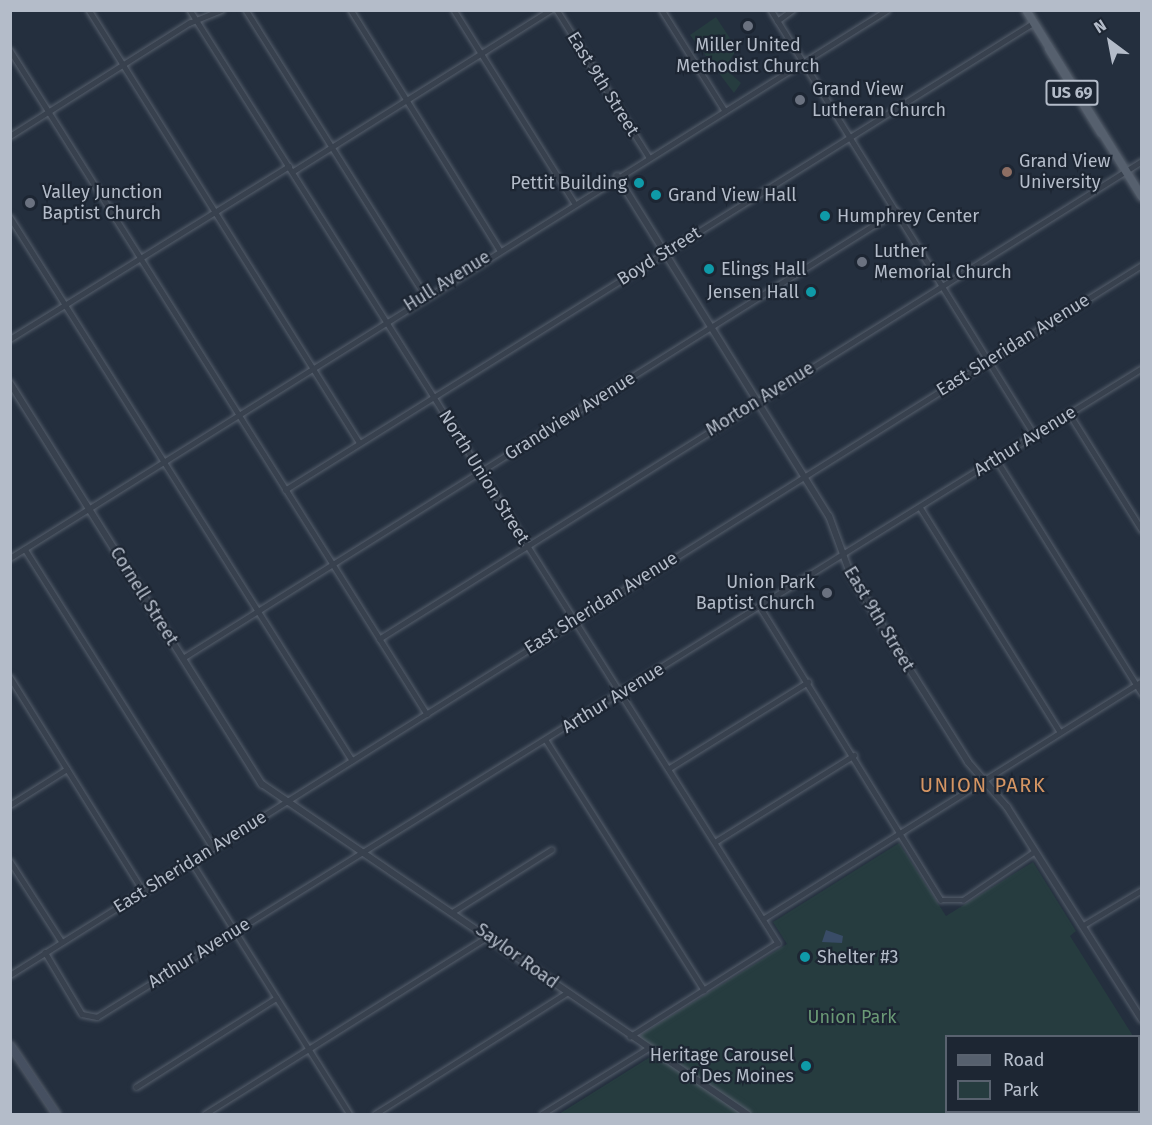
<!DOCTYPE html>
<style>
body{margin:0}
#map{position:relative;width:1152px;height:1125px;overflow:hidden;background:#242f3e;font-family:"Fira Sans",sans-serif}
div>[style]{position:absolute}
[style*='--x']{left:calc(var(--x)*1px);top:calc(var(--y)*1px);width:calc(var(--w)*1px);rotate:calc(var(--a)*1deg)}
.green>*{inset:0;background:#263c3f}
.water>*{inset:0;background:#394c67}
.roads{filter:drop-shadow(0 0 2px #565f6c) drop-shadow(0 0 2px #565f6c)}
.minor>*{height:4.5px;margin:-2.25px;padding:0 2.25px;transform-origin:2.25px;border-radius:2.25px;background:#38414e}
.tertiary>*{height:6px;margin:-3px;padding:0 3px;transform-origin:3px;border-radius:3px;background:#38414e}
.secondary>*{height:7px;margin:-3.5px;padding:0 3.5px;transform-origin:3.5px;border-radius:3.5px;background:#465061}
.primary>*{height:8px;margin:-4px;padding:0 4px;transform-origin:4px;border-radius:4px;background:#56606e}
.dots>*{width:16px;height:16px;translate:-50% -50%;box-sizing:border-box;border:3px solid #1d2633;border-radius:50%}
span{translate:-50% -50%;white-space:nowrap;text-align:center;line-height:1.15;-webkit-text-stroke:4.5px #1d2633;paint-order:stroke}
.shield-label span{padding:2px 4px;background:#1d2633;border:2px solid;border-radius:4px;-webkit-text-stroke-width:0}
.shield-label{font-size:16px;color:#b4bcc9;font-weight:700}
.poi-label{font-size:18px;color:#b4bcc9}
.left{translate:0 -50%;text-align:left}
.right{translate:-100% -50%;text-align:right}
.street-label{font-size:18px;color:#b4bcc9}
.park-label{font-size:18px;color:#6b9a76}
.neighbourhood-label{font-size:20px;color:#d59563;letter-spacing:1.5px}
.frame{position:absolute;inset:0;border:12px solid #b4bcc9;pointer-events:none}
.legend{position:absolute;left:945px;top:1035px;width:195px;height:78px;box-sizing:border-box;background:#1d2633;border:2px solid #59626f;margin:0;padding:8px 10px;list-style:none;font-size:18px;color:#b4bcc9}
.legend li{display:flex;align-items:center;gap:12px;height:30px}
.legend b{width:30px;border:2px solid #59626f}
.north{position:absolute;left:1080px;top:12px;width:60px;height:60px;-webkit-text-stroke:4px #1d2633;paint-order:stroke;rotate:328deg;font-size:16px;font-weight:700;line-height:24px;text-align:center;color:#b4bcc9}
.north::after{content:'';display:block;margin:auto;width:21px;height:27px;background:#b4bcc9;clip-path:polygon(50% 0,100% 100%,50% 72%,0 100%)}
</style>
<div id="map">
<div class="green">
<i style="clip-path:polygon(716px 17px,737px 49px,730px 60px,731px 74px,741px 83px,734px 93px,690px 35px)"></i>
<i style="clip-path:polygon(899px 843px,946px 916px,1033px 862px,1076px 931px,1070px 936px,1133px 1036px,946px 1036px,946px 1112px,1138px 1112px,1139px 1045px,1141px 1114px,559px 1114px,650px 1057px,653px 1053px,639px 1039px,642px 1034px,787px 944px,773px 922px)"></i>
</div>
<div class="water">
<i style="clip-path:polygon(826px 930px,843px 936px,842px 943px,822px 942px)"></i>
</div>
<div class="roads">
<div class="minor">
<i style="--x:89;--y:10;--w:509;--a:57.99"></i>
<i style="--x:190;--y:10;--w:1103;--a:57.78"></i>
<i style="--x:778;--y:943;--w:175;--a:147.6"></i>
<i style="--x:246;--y:10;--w:337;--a:57.9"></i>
<i style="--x:351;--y:10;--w:281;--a:58.2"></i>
<i style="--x:454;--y:10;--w:226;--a:58"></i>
<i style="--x:557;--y:10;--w:173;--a:58"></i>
<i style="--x:662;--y:10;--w:119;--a:58"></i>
<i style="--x:771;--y:10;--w:500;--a:58.2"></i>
<i style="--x:777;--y:21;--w:19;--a:-36"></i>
<i style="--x:10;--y:50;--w:784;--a:57.87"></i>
<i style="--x:10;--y:136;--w:212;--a:-32.3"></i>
<i style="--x:189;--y:23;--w:35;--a:-22"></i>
<i style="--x:292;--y:172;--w:305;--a:-32.1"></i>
<i style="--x:10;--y:217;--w:642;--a:57.8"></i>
<i style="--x:10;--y:339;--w:328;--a:-31.8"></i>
<i style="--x:1069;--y:413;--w:138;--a:58"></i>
<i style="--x:996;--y:459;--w:277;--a:58.1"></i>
<i style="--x:285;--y:490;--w:882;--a:-31.98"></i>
<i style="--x:920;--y:507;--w:265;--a:58.1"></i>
<i style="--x:25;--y:549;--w:353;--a:57.8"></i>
<i style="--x:10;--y:558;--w:1034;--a:-32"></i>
<i style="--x:760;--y:607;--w:344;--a:58.3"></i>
<i style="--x:941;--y:900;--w:22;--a:0"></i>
<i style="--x:963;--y:900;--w:87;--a:-34.2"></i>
<i style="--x:379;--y:639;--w:900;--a:-32.07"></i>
<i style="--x:183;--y:658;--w:842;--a:-32.08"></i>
<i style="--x:10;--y:677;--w:252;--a:58.1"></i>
<i style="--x:546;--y:740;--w:296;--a:57.7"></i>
<i style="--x:668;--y:769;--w:165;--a:-31.9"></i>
<i style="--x:10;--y:805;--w:67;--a:-32.3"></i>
<i style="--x:715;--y:842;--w:164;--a:-32"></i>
<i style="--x:10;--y:861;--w:96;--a:57.3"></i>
<i style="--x:191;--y:861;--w:299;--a:57.9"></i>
<i style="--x:454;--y:911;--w:115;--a:-32.2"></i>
<i style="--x:763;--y:919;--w:448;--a:-32.1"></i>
<i style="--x:1082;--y:926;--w:70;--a:-31"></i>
<i style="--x:45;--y:952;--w:72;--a:59.2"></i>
<i style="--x:82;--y:1014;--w:15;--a:11"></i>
<i style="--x:97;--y:1017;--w:1230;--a:-31.84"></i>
<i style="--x:10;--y:975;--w:1336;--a:-32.1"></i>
<i style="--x:136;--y:1087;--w:166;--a:-32.4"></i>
<i style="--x:205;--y:1114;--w:335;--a:-32.1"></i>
<i style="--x:375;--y:1114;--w:228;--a:-32.3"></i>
<i style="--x:542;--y:1114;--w:123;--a:-31.8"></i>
</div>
<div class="tertiary">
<i style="--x:617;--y:176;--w:401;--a:58.1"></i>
<i style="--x:829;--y:516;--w:61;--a:69.8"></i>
<i style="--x:850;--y:573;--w:57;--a:58.5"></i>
<i style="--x:880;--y:622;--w:165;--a:57.8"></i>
<i style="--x:968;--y:762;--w:60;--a:49.1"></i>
<i style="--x:1007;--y:807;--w:252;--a:57.6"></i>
<i style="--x:10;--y:383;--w:474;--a:57.9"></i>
<i style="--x:262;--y:784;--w:587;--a:34.23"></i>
</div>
<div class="secondary">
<i style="--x:10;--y:1045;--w:83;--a:56.3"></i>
</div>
<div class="primary">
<i style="--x:1026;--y:10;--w:220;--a:58.2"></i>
<i style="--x:1049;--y:49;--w:99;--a:58.2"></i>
</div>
</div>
<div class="dots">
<i style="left:748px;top:26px;background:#6b7280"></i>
<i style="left:800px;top:100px;background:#6b7280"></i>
<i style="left:1007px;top:172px;background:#8d6e63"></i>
<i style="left:639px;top:183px;background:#0f9aa8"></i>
<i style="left:656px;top:195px;background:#0f9aa8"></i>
<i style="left:30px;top:203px;background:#6b7280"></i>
<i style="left:825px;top:216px;background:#0f9aa8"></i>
<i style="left:862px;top:262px;background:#6b7280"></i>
<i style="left:709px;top:269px;background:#0f9aa8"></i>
<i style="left:811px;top:292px;background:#0f9aa8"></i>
<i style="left:827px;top:593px;background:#6b7280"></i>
<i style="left:805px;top:957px;background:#0f9aa8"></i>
<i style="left:806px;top:1066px;background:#0f9aa8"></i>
</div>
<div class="shield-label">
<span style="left:1072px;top:93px">US 69</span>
</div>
<div class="poi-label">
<span style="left:748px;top:56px">Miller United<br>Methodist Church</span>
<span class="left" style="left:812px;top:100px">Grand View<br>Lutheran Church</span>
<span class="left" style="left:1019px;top:172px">Grand View<br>University</span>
<span class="right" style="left:627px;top:183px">Pettit Building</span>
<span class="left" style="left:42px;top:203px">Valley Junction<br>Baptist Church</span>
<span class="left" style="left:668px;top:195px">Grand View Hall</span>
<span class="left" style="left:837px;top:216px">Humphrey Center</span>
<span class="left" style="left:874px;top:262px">Luther<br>Memorial Church</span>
<span class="left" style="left:721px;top:269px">Elings Hall</span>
<span class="right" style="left:799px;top:292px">Jensen Hall</span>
<span class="right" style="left:815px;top:593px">Union Park<br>Baptist Church</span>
<span class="left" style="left:817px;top:957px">Shelter #3</span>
<span class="right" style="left:794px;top:1066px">Heritage Carousel<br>of Des Moines</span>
</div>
<div class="street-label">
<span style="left:603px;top:84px;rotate:58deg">East 9th Street</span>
<span style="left:659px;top:256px;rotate:-32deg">Boyd Street</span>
<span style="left:447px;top:281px;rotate:-32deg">Hull Avenue</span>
<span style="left:1013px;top:345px;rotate:-32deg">East Sheridan Avenue</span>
<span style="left:760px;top:399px;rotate:-32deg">Morton Avenue</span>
<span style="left:570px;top:416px;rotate:-32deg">Grandview Avenue</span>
<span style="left:1025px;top:441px;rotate:-32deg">Arthur Avenue</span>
<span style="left:484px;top:477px;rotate:58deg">North Union Street</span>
<span style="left:144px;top:596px;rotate:58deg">Cornell Street</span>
<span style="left:601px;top:603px;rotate:-32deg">East Sheridan Avenue</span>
<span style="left:879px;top:619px;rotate:59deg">East 9th Street</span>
<span style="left:613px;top:698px;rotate:-32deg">Arthur Avenue</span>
<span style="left:190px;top:862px;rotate:-32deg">East Sheridan Avenue</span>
<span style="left:199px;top:953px;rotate:-32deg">Arthur Avenue</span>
<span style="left:517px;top:956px;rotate:36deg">Saylor Road</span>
</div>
<div class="park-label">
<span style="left:852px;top:1017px">Union Park</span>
</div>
<div class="neighbourhood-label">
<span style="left:983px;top:785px">UNION PARK</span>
</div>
<div class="frame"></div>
<ul class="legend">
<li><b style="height:8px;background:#56606e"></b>Road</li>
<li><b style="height:16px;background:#263c3f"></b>Park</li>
</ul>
<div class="north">N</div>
</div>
